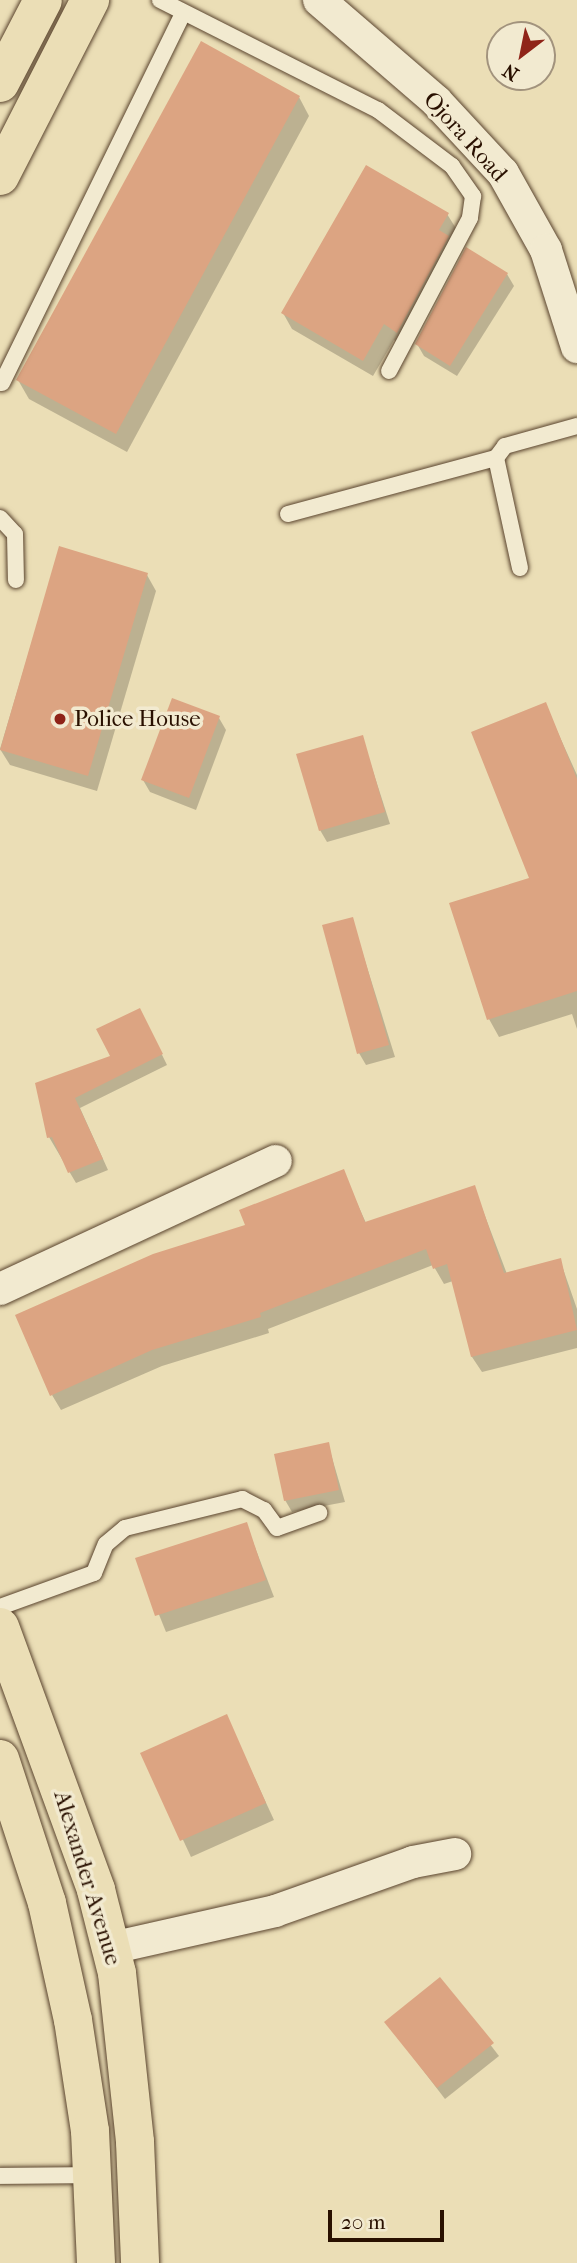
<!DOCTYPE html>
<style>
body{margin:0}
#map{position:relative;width:577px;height:2263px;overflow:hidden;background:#ebdeb6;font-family:"IM FELL French Canon",serif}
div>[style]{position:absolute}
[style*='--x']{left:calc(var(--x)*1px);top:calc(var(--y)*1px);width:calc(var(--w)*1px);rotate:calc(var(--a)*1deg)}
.shadow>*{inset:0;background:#0003}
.building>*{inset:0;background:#dca482}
.roads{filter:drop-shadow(0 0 2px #5a442e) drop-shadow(0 0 2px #5a442e)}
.lane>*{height:16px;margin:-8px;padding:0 8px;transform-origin:8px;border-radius:8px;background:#f2ead0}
.street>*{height:32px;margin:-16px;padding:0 16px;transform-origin:16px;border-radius:16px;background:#f2ead0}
.primary>*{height:38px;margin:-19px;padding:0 19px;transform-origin:19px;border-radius:19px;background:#ebdeb6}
.dots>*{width:19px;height:19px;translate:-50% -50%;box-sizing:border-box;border:4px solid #f2ead0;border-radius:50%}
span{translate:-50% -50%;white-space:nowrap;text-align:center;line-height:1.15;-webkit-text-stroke:7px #f2ead0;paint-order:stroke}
.street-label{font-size:23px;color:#291000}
.poi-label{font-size:23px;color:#291000}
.left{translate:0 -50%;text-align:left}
.north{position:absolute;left:486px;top:21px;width:70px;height:70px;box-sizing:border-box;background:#f2ead0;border:2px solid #a2937d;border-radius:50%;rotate:212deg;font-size:19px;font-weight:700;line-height:28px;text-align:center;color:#291000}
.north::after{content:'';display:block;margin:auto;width:24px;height:32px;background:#8f2418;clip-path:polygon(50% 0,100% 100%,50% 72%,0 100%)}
.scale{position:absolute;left:328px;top:2210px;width:116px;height:32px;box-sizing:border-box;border:4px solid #291000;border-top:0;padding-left:9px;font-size:21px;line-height:24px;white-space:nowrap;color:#291000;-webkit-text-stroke:5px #f2ead0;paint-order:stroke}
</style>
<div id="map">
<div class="shadow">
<i style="clip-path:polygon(299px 97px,309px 116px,127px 452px,29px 399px,18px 380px)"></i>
<i style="clip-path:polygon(447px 214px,457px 230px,407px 348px,394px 340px,373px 376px,292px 329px,283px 313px)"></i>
<i style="clip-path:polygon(507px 274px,514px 286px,457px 376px,424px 356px,417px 344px)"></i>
<i style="clip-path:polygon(60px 548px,147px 575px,156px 591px,97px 791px,10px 765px,0 749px)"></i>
<i style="clip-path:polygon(545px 704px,577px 775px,577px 1029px,572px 1014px,499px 1037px,489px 1019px,532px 879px)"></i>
<i style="clip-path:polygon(219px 718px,226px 730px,196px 810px,150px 792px,143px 780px)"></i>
<i style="clip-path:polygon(362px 737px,390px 824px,327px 842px,320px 830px)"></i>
<i style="clip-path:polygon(352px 919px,395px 1057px,366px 1065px,359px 1053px)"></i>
<i style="clip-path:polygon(145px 1020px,167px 1065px,80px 1108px,108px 1170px,76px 1183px,49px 1137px,37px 1084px,112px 1057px)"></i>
<i style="clip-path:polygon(343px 1172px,366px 1223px,474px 1187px,507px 1274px,560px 1260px,577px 1309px,577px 1348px,482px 1372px,472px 1357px,453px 1281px,444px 1284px,433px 1265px,268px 1329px,269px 1333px,162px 1366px,61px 1410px,52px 1395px,247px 1226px)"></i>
<i style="clip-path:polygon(328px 1444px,345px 1502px,292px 1512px,285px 1500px)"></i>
<i style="clip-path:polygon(246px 1524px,274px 1597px,166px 1632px,137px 1560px)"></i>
<i style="clip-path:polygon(226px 1716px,274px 1820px,191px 1857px,143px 1754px)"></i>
<i style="clip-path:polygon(440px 1979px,499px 2056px,445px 2099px,386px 2022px)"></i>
</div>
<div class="building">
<i style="clip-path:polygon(201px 41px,300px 96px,116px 434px,16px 380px)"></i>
<i style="clip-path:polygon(366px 165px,449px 213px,439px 230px,449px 236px,397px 333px,384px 324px,363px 361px,281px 313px)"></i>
<i style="clip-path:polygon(466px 247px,508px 273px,450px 366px,415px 344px)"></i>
<i style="clip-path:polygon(59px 546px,148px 573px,88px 776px,0 750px)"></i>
<i style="clip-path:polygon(172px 698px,220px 716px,189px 798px,141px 780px)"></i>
<i style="clip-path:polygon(546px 702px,577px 779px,577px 991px,487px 1020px,449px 903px,529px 878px,471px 732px)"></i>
<i style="clip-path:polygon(363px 735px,385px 812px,319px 831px,296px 754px)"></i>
<i style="clip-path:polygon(353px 917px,389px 1045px,357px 1054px,322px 925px)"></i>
<i style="clip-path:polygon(140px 1008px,163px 1054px,75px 1098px,103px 1159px,68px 1173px,52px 1137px,47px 1138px,35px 1083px,110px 1056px,96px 1029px)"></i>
<i style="clip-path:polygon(344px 1169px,365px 1222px,475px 1185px,504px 1273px,561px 1258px,577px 1330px,471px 1357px,447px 1264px,433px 1269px,426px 1249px,260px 1313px,261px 1317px,152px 1350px,50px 1396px,15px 1315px,153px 1254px,245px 1225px,239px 1210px)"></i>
<i style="clip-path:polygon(329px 1442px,339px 1490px,284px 1501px,274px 1454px)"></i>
<i style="clip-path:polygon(247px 1522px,266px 1580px,155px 1616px,135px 1558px)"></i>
<i style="clip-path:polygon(227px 1714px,266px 1803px,180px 1841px,140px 1753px)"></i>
<i style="clip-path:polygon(440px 1977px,494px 2043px,437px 2088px,384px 2022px)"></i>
</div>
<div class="roads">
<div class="lane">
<i style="--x:160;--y:0;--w:244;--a:26.8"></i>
<i style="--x:378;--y:110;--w:93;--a:37.1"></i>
<i style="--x:452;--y:166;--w:37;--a:55"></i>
<i style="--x:473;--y:196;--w:22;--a:98"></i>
<i style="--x:470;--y:218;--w:173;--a:117.9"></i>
<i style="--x:2;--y:383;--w:410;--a:-63.9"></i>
<i style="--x:288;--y:514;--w:215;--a:-15.1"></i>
<i style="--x:0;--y:518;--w:22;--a:47"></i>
<i style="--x:15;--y:534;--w:46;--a:88.8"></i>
<i style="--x:520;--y:568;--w:113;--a:-102.3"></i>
<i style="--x:496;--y:458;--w:15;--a:-53"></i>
<i style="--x:505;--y:446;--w:75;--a:-15.5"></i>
<i style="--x:0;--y:1607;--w:100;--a:-19.9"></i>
<i style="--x:94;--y:1573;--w:31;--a:-68"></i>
<i style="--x:106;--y:1544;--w:25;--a:-40"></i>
<i style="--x:125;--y:1528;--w:121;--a:-13.9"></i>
<i style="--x:242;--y:1499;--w:25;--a:27"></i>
<i style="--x:264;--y:1510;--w:22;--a:54"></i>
<i style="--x:277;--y:1528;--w:45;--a:-19.7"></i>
<i style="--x:0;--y:2176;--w:93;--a:-0.6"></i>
</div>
<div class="street">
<i style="--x:319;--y:0;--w:155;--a:40.8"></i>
<i style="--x:436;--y:101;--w:98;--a:47.1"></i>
<i style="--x:503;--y:173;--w:88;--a:60.8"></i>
<i style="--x:546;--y:250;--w:102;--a:72.3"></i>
<i style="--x:0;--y:1289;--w:304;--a:-24.9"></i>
<i style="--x:111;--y:1948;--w:168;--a:-12.7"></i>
<i style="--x:275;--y:1911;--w:146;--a:-19.5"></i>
<i style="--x:413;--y:1862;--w:43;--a:-10.8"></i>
</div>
<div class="primary">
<i style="--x:0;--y:83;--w:93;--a:-62.6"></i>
<i style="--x:0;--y:176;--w:198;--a:-62.9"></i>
<i style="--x:0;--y:1627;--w:280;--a:69.9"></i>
<i style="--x:96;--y:1890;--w:86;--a:75.8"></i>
<i style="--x:117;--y:1973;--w:170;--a:83.9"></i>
<i style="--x:135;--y:2142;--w:121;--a:87.6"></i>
<i style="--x:0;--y:1759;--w:151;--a:71.9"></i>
<i style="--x:47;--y:1903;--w:120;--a:77.5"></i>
<i style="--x:73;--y:2020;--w:112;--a:81.3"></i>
<i style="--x:90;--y:2131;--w:132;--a:87.4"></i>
</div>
</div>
<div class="dots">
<i style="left:60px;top:719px;background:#8f2418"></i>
</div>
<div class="street-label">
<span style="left:465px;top:137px;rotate:48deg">Ojora Road</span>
<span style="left:87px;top:1878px;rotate:73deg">Alexander Avenue</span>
</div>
<div class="poi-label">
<span class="left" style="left:74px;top:719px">Police House</span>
</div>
<div class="north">N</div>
<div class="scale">20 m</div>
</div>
